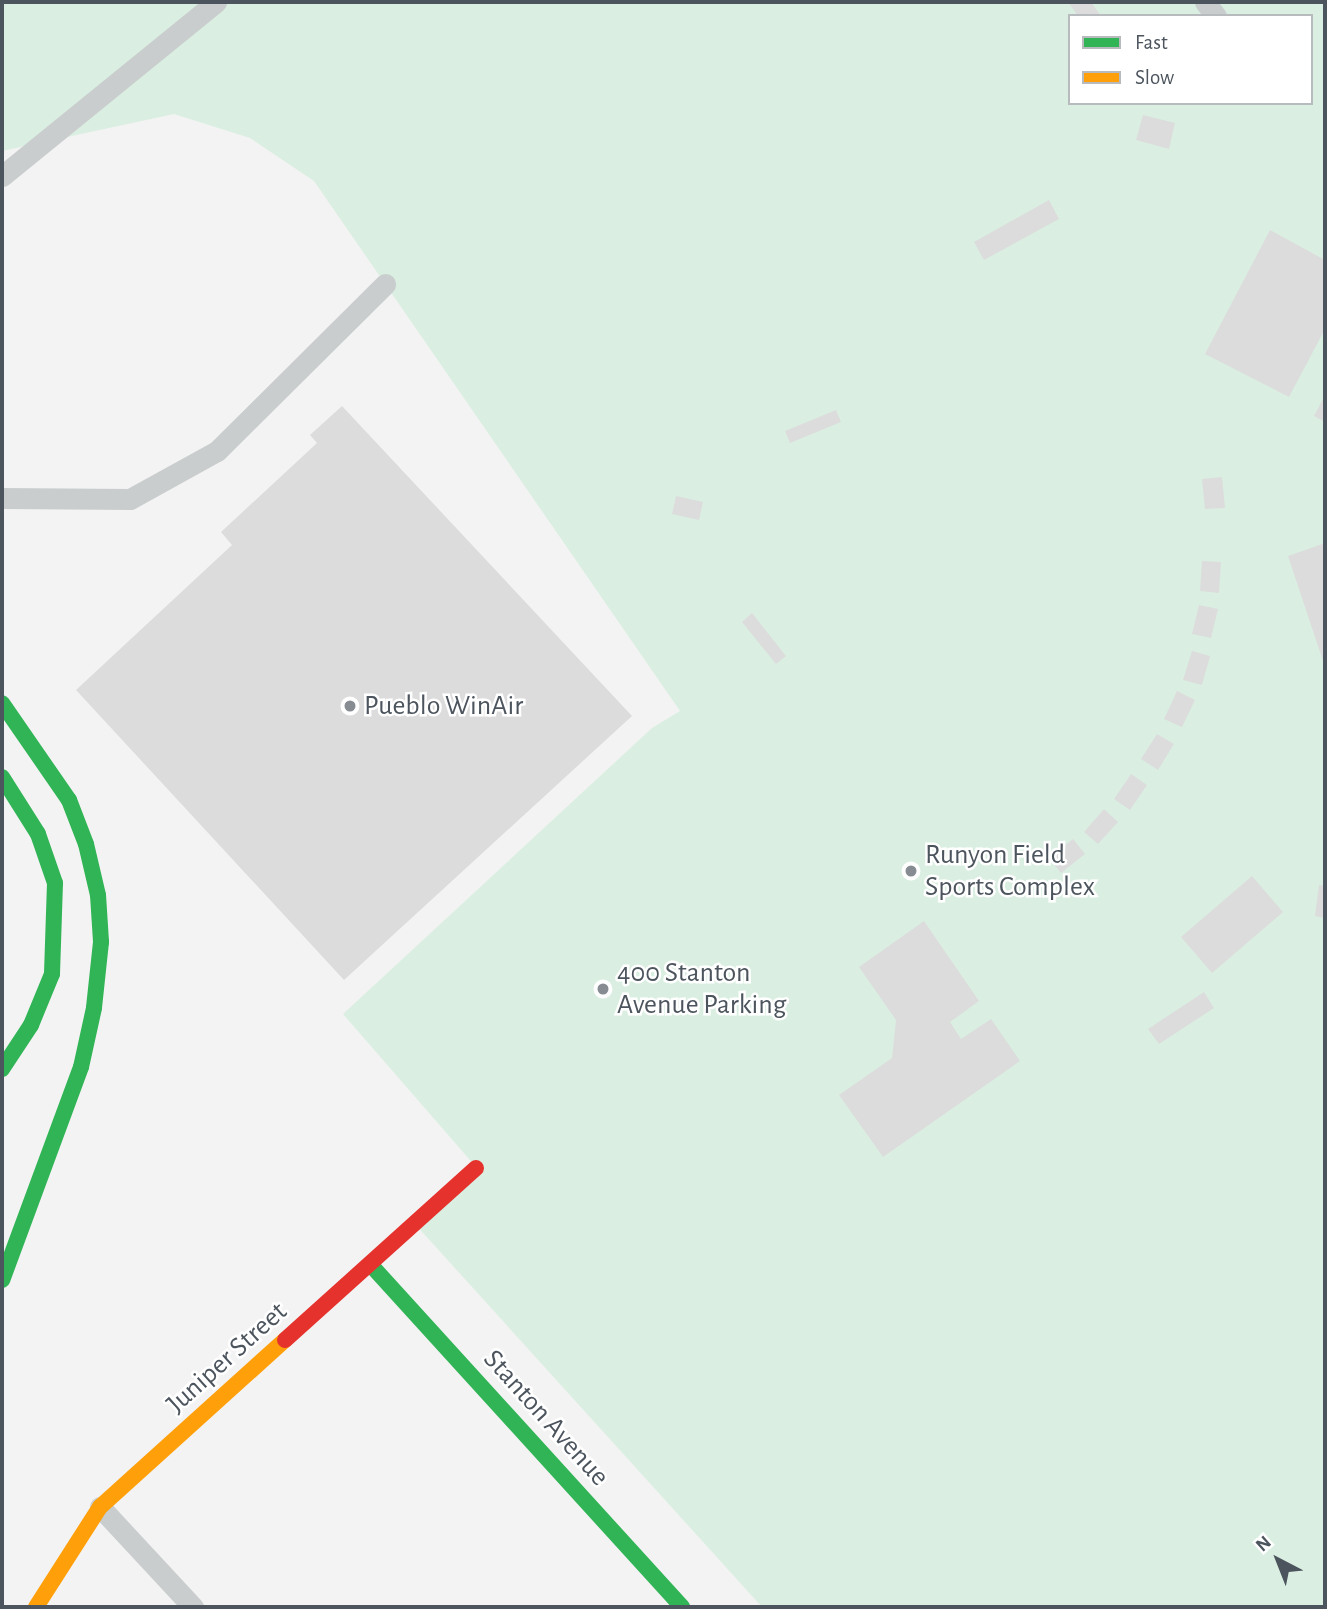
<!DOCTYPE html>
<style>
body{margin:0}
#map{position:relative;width:1327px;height:1609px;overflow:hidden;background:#f3f3f3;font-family:"Alegreya Sans",sans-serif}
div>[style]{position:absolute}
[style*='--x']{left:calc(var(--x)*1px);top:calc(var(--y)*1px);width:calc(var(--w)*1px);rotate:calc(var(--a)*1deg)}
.green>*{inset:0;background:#daefe2}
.building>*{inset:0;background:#dcdcdd}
.lane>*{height:21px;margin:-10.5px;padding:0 10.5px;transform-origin:10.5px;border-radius:10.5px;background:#cacdce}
.fast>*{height:16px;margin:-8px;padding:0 8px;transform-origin:8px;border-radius:8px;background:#30b455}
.slow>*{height:16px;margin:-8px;padding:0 8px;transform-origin:8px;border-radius:8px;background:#ff9f0a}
.jam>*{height:16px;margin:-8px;padding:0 8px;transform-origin:8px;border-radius:8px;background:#e5322d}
.dots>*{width:19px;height:19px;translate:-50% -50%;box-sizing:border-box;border:4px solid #fff;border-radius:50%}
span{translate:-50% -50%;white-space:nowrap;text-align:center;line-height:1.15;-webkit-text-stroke:5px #fff;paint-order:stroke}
.poi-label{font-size:28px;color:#4c545d}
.left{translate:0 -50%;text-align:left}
.street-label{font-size:28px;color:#4c545d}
.frame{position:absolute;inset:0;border:4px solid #4c545d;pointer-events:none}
.legend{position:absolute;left:1068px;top:14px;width:245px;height:91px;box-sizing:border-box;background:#fff;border:2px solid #b7bbbe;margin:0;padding:9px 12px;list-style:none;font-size:21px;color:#4c545d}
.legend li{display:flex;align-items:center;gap:14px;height:35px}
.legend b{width:35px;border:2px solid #b7bbbe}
.north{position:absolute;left:1243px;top:1525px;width:70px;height:70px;-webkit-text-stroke:5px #fff;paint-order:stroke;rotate:318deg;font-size:19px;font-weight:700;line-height:28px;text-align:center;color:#4c545d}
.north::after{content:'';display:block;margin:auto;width:24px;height:32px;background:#4c545d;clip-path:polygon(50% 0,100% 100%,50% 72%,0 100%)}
</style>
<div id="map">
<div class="green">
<i style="clip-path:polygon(evenodd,2px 2px,1325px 2px,1325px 1607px,762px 1607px,415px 1224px,476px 1167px,343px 1014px,652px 728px,680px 711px,314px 181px,250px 138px,174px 114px,2px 151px,2px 2px,1070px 16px,1311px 16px,1311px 103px,1070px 103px,1070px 16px)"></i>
</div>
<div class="building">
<i style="clip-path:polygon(1068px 2px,1091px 2px,1101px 16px,1078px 16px)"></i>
<i style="clip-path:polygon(1143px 115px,1175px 123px,1169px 149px,1136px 140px)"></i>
<i style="clip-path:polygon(1049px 200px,1059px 219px,984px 260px,974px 242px)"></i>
<i style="clip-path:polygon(1270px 230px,1325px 260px,1325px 329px,1289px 397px,1205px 354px)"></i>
<i style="clip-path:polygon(1325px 395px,1325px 422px,1314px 416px)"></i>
<i style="clip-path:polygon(342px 406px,632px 716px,344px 980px,76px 690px,232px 545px,221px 532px,317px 443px,310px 435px)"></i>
<i style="clip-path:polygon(836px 410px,841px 422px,790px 443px,785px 431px)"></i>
<i style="clip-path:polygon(1222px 477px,1225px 508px,1205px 509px,1202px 479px)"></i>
<i style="clip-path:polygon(676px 496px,703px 502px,699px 520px,672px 514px)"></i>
<i style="clip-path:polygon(1325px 543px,1325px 667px,1288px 556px)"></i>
<i style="clip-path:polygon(1202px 561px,1221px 562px,1219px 593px,1200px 591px)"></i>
<i style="clip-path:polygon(1199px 605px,1218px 609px,1211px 638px,1192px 634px)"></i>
<i style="clip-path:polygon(752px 613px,786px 656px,776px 664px,742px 622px)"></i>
<i style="clip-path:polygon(1192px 651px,1210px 656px,1202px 685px,1183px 680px)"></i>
<i style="clip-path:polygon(1177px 691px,1195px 700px,1182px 727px,1164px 719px)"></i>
<i style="clip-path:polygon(1157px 734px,1174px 744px,1158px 770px,1141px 759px)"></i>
<i style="clip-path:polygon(1131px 774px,1147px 785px,1130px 810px,1114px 799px)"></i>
<i style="clip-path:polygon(1104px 809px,1118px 822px,1098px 844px,1084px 832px)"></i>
<i style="clip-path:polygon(1073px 839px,1085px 854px,1061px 873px,1049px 858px)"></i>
<i style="clip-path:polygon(1252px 876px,1283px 912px,1212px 973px,1181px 937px)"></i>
<i style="clip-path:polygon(1319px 885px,1325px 886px,1325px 918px,1315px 916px)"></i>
<i style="clip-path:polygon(924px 921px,979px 1001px,950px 1022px,961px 1039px,991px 1019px,1020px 1061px,883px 1157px,839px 1095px,892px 1058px,896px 1020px,859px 967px)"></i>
<i style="clip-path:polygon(1204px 992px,1214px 1008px,1159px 1044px,1148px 1029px)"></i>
</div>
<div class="lane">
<i style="--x:1205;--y:2;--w:18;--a:52"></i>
<i style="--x:2;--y:176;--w:276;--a:-39.1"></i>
<i style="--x:2;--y:498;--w:128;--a:0.4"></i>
<i style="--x:130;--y:499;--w:99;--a:-28.9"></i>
<i style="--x:217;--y:451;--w:237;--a:-44.8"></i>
<i style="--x:100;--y:1507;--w:137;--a:47.1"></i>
</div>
<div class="fast">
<i style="--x:2;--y:703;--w:118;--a:55.4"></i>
<i style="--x:69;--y:800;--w:47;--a:68.9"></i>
<i style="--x:86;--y:844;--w:52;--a:76.8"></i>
<i style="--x:98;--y:895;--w:47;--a:86.3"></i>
<i style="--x:101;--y:942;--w:66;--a:96.1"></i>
<i style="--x:94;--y:1008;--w:60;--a:102.4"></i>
<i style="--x:81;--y:1067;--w:227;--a:110.3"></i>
<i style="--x:2;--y:777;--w:67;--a:57.7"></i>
<i style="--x:38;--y:834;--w:52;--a:70.9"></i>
<i style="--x:55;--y:883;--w:91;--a:91.9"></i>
<i style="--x:52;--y:974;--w:55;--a:112.4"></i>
<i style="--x:31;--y:1025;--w:53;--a:123.4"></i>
<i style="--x:370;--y:1264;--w:464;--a:47.7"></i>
</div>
<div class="slow">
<i style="--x:36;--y:1607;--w:119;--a:-57.4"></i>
<i style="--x:100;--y:1507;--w:249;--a:-42.1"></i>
</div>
<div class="jam">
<i style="--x:285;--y:1340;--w:257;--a:-42"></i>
</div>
<div class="dots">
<i style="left:350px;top:706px;background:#868c92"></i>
<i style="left:911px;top:871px;background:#868c92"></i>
<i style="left:603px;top:989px;background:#868c92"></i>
</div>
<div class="poi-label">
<span class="left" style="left:364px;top:706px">Pueblo WinAir</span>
<span class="left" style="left:925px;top:871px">Runyon Field<br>Sports Complex</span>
<span class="left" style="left:617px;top:989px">400 Stanton<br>Avenue Parking</span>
</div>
<div class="street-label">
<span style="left:227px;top:1358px;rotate:-42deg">Juniper Street</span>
<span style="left:546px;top:1418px;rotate:48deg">Stanton Avenue</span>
</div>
<div class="frame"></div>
<ul class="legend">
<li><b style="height:9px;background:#30b455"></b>Fast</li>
<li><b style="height:9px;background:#ff9f0a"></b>Slow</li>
</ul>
<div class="north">N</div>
</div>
